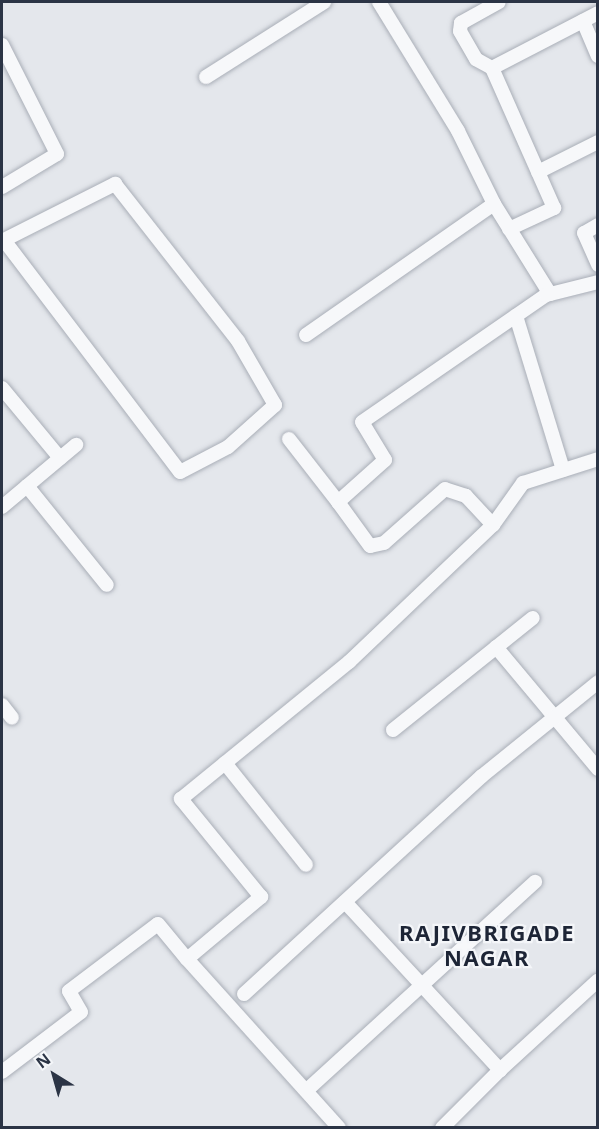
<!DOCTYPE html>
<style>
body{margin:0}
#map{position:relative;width:599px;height:1129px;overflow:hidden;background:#e4e7ec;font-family:"Noto Sans",sans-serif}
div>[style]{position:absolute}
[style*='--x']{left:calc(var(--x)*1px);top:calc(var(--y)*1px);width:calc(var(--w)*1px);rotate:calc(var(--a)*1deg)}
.roads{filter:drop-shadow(0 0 2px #a9aeb7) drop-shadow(0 0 2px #a9aeb7)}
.minor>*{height:14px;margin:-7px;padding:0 7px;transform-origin:7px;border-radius:7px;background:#f7f8fa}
span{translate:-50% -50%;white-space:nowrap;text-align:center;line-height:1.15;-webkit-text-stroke:4.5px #f4f6f9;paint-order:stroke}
.district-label{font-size:22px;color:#1d2536;font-weight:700;letter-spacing:1.5px}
.frame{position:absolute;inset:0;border:3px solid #2b3445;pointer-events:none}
.north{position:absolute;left:24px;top:1045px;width:60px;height:60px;-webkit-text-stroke:4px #f4f6f9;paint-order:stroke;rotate:323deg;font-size:16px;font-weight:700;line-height:24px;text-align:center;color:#2b3445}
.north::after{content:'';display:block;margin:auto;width:21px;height:27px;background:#2b3445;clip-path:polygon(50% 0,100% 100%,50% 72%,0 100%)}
</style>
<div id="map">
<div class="roads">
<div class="minor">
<i style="--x:379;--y:2;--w:151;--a:58.5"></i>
<i style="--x:458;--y:131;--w:81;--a:63.7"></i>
<i style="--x:583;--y:21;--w:38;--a:67"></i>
<i style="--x:2;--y:45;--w:122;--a:63.2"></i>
<i style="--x:57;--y:154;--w:64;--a:149"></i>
<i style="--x:492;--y:68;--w:18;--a:-151"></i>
<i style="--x:476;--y:59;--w:32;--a:-120"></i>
<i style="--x:460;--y:31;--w:8;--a:-83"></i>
<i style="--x:461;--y:23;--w:43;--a:-28.9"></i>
<i style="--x:206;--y:77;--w:140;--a:-32.4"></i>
<i style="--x:538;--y:172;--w:67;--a:-26.6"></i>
<i style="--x:598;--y:225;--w:16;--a:150"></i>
<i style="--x:584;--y:233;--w:35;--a:66"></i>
<i style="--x:509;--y:229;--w:50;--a:-25"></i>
<i style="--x:554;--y:208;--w:153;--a:-113.9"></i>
<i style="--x:492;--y:68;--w:119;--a:-27.4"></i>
<i style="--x:2;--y:241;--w:127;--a:-26.8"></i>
<i style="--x:115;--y:184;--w:199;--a:51.9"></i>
<i style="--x:238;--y:341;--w:74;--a:60"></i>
<i style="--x:275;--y:405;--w:63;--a:138.2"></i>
<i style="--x:228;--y:447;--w:54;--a:152.5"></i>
<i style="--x:180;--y:472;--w:291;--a:-127.2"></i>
<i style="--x:516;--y:316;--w:161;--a:73"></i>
<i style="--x:306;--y:335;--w:229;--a:-34.9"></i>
<i style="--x:494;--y:204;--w:106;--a:58.1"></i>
<i style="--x:2;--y:388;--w:91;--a:50.4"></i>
<i style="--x:289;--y:439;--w:80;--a:52.1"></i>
<i style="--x:27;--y:486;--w:127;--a:51.1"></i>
<i style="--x:2;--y:507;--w:97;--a:-40"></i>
<i style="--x:493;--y:525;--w:40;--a:-133"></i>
<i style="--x:466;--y:496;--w:22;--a:-162"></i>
<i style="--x:445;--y:489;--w:81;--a:138.5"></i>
<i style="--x:384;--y:543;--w:14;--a:168"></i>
<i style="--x:370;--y:546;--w:54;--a:-126"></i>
<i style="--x:338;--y:502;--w:63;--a:-41.8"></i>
<i style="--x:385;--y:460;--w:44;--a:-121.2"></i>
<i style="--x:362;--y:422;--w:224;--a:-34.6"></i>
<i style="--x:546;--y:295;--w:54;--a:-14"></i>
<i style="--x:496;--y:647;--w:159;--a:50.1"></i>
<i style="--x:2;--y:705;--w:16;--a:52"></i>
<i style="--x:393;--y:730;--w:179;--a:-38.7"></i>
<i style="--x:225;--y:763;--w:130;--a:51.5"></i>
<i style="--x:345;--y:902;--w:229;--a:47.3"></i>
<i style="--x:500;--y:1070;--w:132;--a:-42.5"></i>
<i style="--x:187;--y:959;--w:227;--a:48"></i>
<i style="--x:244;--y:994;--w:323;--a:-42.5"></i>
<i style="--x:482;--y:776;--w:149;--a:-39"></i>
<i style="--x:2;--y:1072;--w:99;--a:-37.2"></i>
<i style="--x:81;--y:1012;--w:24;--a:-120"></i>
<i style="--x:69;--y:991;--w:111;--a:-37"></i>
<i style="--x:158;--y:924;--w:45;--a:50.4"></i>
<i style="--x:187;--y:959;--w:97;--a:-40"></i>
<i style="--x:261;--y:897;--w:127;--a:-129.2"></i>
<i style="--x:181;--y:799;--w:217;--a:-39.2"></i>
<i style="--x:349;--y:662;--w:199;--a:-43.6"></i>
<i style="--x:493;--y:525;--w:52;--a:-54.5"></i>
<i style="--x:523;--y:483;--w:79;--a:-17.7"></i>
<i style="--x:307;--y:1090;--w:309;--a:-42.4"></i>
<i style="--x:442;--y:1128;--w:82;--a:-45"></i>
</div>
</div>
<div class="district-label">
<span style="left:487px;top:945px">RAJIVBRIGADE<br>NAGAR</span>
</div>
<div class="frame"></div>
<div class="north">N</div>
</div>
